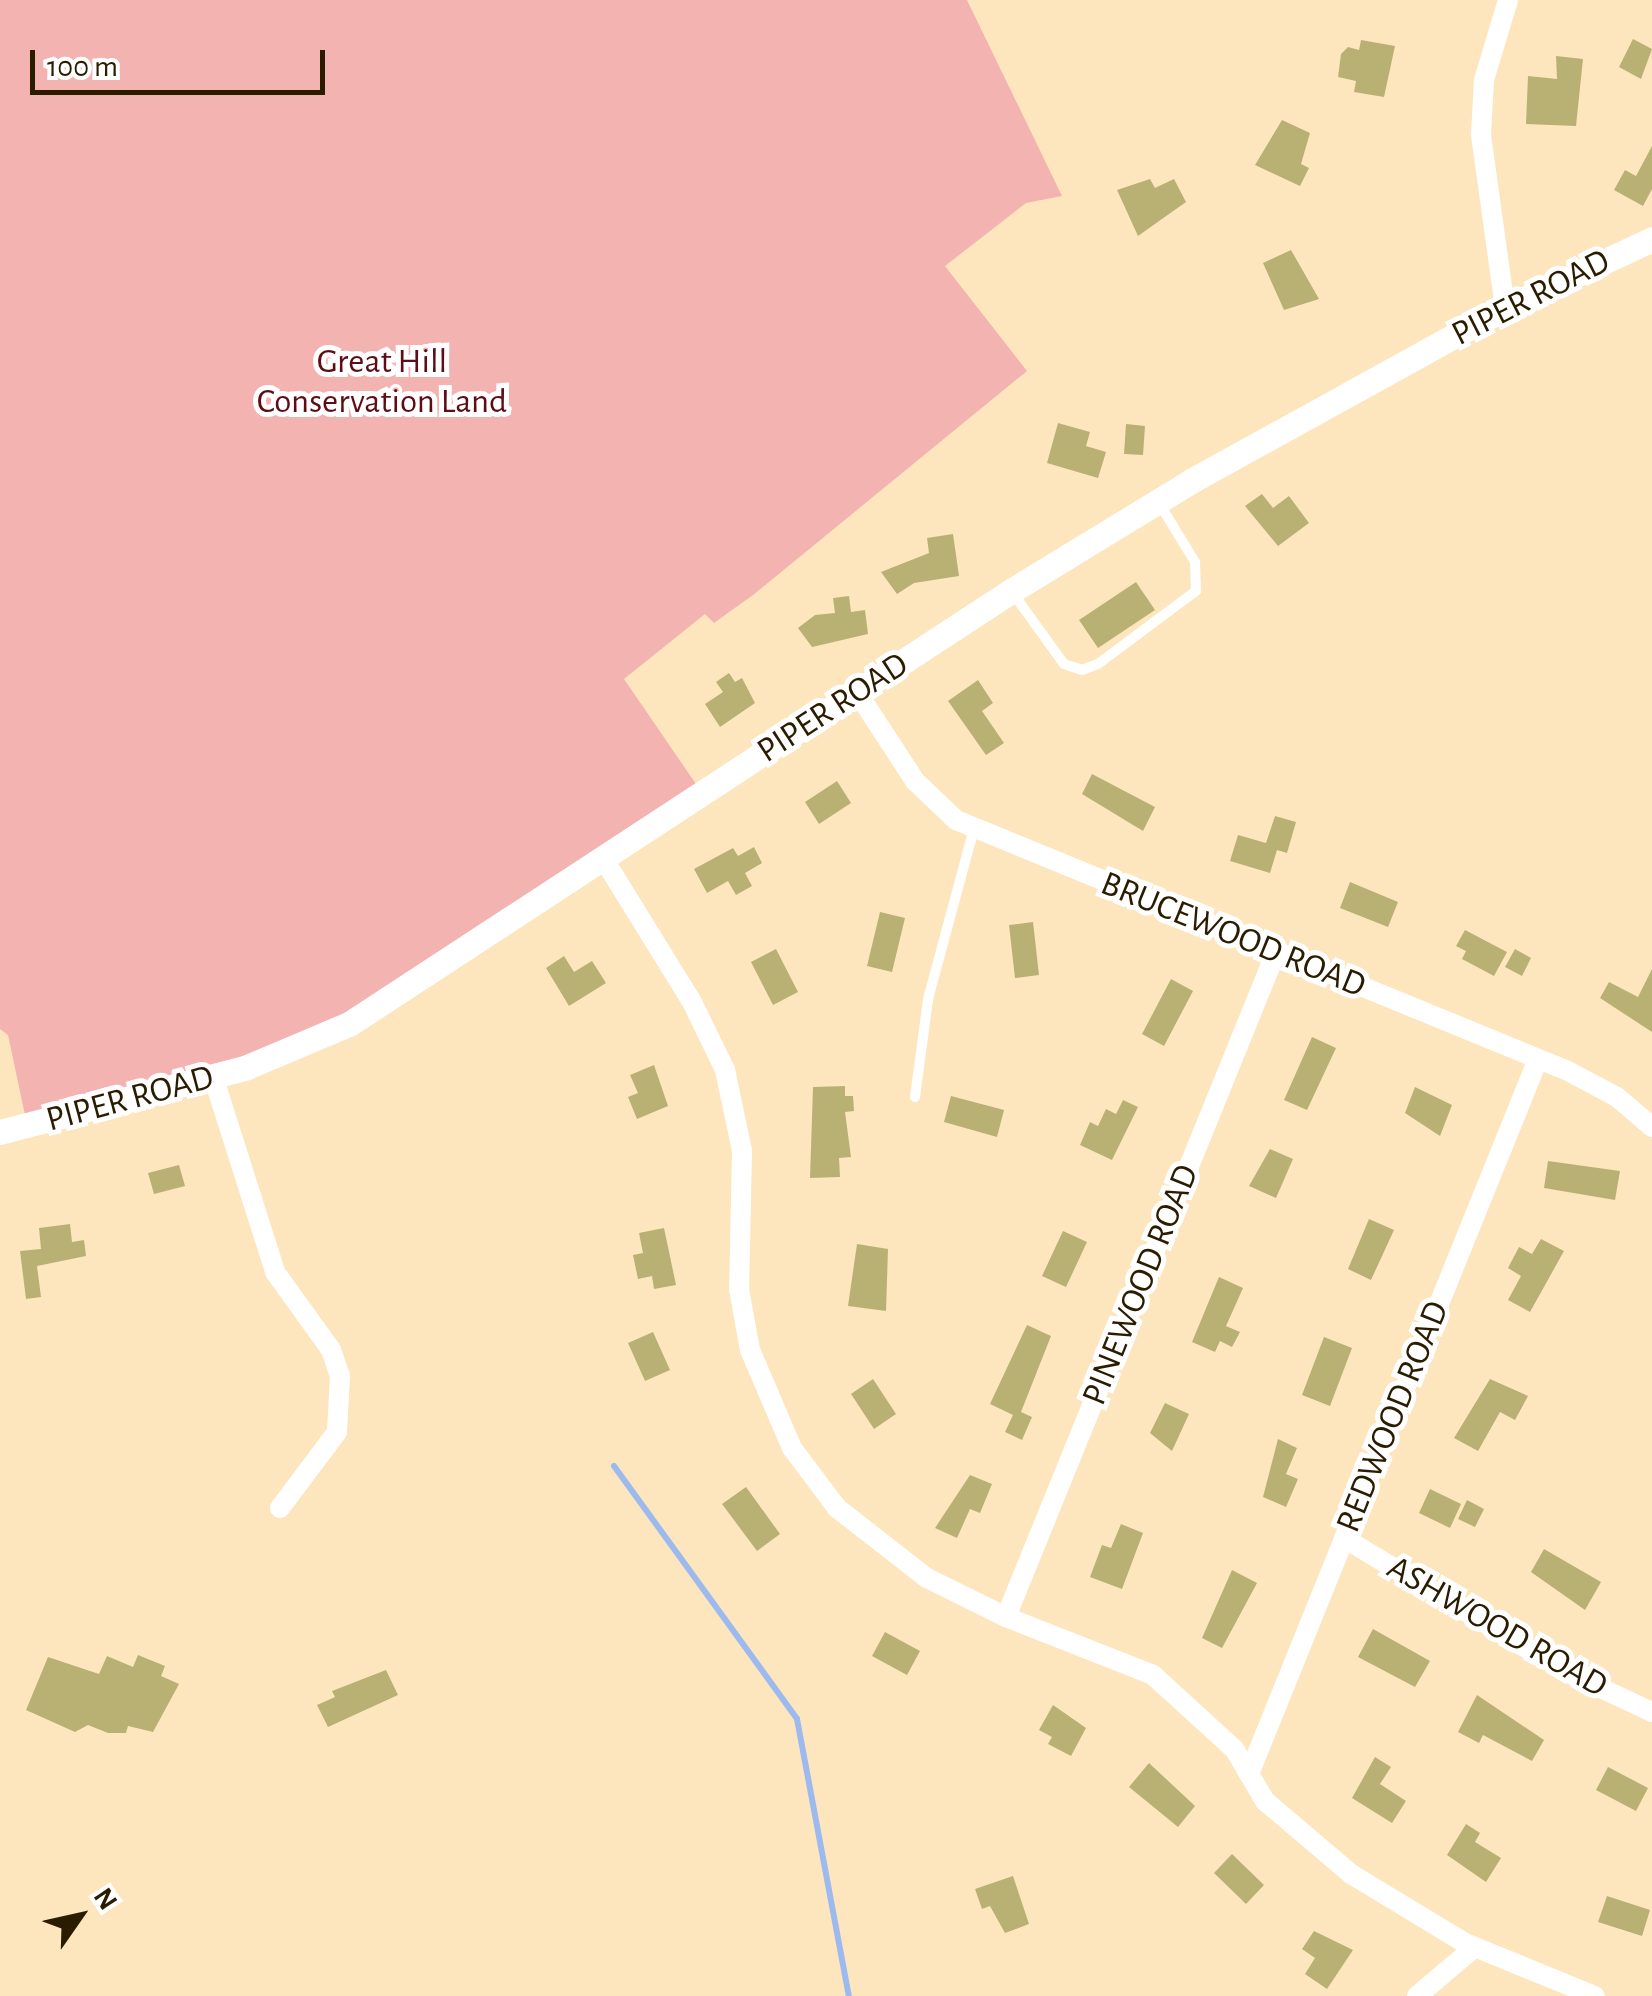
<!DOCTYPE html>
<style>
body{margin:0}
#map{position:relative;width:1652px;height:1996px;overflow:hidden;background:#fde6be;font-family:"Alegreya Sans",sans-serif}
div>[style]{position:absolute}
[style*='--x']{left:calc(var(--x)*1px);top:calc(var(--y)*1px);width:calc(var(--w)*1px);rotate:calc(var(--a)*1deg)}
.green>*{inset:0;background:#f3b3b0}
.stream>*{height:6px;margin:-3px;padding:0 3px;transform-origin:3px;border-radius:3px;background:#9dbaef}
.building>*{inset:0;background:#b9b173}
.service>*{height:10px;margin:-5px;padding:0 5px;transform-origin:5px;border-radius:5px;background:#fff}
.minor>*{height:20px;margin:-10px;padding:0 10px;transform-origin:10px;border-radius:10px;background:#fff}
.tertiary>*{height:25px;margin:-12.5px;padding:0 12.5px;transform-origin:12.5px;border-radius:12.5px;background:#fff}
span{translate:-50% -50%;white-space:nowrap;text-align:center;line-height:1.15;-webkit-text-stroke:10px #fff;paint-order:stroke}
.street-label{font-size:35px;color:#2a1c00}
.park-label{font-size:35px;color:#5e0d15}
.north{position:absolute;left:30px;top:1866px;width:100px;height:100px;-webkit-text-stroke:8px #fff;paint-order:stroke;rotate:56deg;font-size:28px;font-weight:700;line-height:40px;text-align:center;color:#2a1c00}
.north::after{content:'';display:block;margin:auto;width:35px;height:45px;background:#2a1c00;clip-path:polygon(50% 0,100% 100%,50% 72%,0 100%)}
.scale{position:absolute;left:30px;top:50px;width:295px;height:45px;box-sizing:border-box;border:5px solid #2a1c00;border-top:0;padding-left:12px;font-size:30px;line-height:35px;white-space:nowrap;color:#2a1c00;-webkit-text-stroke:8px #fff;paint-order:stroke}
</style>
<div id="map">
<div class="green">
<i style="clip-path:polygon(0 0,967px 0,1062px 196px,1026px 203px,945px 266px,1027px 371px,753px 595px,714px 623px,705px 614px,624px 679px,696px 784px,338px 1019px,258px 1055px,25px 1115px,8px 1035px,0 1029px)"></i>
</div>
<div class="stream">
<i style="--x:614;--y:1466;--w:312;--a:54.1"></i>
<i style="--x:797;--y:1719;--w:282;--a:79.4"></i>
</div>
<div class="building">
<i style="clip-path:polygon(1633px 39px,1652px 49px,1641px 79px,1619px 67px)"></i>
<i style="clip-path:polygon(1361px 40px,1395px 46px,1384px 97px,1354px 92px,1356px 81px,1338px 77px,1341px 54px,1348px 47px,1359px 50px)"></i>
<i style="clip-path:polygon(1556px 56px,1583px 59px,1576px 126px,1526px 124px,1528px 76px,1557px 79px)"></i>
<i style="clip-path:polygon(1282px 120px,1310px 133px,1301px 164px,1309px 168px,1300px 186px,1255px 165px)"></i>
<i style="clip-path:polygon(1652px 146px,1652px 189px,1643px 206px,1614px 190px,1625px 170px,1636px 176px)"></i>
<i style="clip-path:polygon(1150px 179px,1155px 188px,1174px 179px,1186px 202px,1138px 236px,1117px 190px)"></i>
<i style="clip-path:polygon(1291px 250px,1319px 299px,1284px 310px,1263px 263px)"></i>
<i style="clip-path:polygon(1058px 423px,1090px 432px,1086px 446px,1106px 452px,1098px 478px,1047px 463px)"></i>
<i style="clip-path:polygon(1126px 424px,1145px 426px,1143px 455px,1124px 454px)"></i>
<i style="clip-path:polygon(1262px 494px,1273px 508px,1289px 496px,1309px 523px,1278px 546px,1245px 506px)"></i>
<i style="clip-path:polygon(953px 534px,959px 576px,914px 583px,897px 594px,881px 572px,929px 553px,927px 538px)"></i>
<i style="clip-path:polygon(1136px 582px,1155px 610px,1098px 648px,1079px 620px)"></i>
<i style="clip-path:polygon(849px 596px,851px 612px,865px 610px,868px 634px,812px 647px,798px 628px,815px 615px,835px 613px,833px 598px)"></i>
<i style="clip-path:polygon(729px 673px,735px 682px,742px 678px,755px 703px,720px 727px,705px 704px,723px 692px,716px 682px)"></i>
<i style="clip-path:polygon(978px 680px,993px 703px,982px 711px,1004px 743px,986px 755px,948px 701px)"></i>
<i style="clip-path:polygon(1092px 774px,1155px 807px,1143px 831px,1082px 794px)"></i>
<i style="clip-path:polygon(837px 781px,851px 803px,819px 824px,805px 802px)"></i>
<i style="clip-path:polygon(1275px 816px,1296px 822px,1287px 853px,1277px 850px,1270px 873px,1230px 861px,1238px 835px,1266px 843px)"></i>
<i style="clip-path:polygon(754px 847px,762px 863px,745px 873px,752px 886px,736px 895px,728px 881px,707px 893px,694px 869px,733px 848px,738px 856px)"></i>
<i style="clip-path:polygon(1350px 882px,1398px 902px,1388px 927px,1340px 908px)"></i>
<i style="clip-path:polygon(880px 912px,905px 918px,892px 972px,867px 966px)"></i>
<i style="clip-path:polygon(1033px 922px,1039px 975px,1015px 978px,1009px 925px)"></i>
<i style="clip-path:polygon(1465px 930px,1507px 952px,1494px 976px,1462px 959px,1466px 951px,1456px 946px)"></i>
<i style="clip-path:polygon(776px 949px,798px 992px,773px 1005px,751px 962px)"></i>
<i style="clip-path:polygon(1515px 949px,1531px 958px,1522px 976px,1505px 967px)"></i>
<i style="clip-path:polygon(564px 956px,574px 972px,592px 961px,606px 983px,569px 1006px,546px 968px)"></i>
<i style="clip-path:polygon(1652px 969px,1652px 1032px,1600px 998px,1609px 982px,1638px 997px)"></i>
<i style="clip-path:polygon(1171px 979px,1193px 991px,1164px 1046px,1142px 1034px)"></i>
<i style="clip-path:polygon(1312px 1037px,1336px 1048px,1307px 1110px,1284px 1100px)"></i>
<i style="clip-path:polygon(654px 1065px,668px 1106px,637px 1119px,628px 1097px,638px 1093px,630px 1075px)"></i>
<i style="clip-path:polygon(845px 1086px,845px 1096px,853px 1096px,854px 1111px,845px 1112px,851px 1157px,839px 1158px,840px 1177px,810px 1178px,813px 1087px)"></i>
<i style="clip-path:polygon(1415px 1087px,1452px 1105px,1440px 1136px,1405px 1113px)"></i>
<i style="clip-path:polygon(951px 1096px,1004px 1110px,997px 1137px,944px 1122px)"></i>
<i style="clip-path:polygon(1123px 1100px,1138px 1107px,1112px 1160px,1080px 1145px,1090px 1122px,1098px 1126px,1106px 1109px,1116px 1114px)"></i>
<i style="clip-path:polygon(1270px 1149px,1293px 1159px,1276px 1198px,1249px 1186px)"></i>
<i style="clip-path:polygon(1548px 1161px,1620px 1171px,1615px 1200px,1544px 1188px)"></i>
<i style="clip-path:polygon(179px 1165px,185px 1186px,154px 1194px,148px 1173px)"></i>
<i style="clip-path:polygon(1369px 1219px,1394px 1230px,1371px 1280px,1348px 1269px)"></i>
<i style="clip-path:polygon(70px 1224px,72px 1242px,84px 1240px,86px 1256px,37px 1266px,41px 1297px,26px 1299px,20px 1251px,41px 1249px,39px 1228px)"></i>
<i style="clip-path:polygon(664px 1228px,676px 1285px,654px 1289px,652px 1276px,638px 1279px,633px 1255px,643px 1253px,639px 1233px)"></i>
<i style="clip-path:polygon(1063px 1231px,1087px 1242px,1066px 1287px,1042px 1276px)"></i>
<i style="clip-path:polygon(1541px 1239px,1564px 1251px,1530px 1312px,1508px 1300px,1521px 1276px,1508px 1268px,1519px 1247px,1532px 1254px)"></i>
<i style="clip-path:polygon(857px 1244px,888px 1249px,886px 1311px,848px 1306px)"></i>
<i style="clip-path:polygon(1219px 1277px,1243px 1288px,1226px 1326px,1240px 1332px,1232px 1347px,1220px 1341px,1215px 1352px,1192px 1342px)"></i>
<i style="clip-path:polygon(1027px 1325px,1051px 1336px,1021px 1412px,1032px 1417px,1022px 1440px,1005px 1432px,1013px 1415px,990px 1404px)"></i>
<i style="clip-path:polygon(653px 1332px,670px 1370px,645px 1381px,628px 1343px)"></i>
<i style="clip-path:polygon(1324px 1337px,1352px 1348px,1330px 1406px,1302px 1395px)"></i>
<i style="clip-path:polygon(873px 1379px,896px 1414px,874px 1429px,851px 1394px)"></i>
<i style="clip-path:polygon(1490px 1379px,1528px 1396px,1515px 1420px,1500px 1412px,1478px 1451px,1454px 1438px)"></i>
<i style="clip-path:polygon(1165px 1403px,1189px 1414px,1172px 1451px,1150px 1433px)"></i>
<i style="clip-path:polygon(1278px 1439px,1297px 1448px,1286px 1474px,1298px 1479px,1286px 1507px,1263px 1497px)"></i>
<i style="clip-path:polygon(970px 1475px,992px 1484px,980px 1513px,970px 1509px,957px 1538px,935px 1528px)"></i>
<i style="clip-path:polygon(746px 1487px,780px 1534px,757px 1551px,722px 1504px)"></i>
<i style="clip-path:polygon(1430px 1489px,1461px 1504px,1450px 1528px,1419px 1513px)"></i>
<i style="clip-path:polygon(1467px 1500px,1484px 1509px,1475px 1527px,1458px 1519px)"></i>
<i style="clip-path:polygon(1121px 1524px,1143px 1533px,1122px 1589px,1090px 1577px,1102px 1545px,1111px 1548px)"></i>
<i style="clip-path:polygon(1544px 1549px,1601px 1582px,1585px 1610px,1531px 1572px)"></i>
<i style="clip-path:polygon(1232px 1570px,1257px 1583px,1222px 1648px,1202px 1638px)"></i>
<i style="clip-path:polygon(1373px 1629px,1430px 1661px,1415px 1687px,1358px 1657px)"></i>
<i style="clip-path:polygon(885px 1632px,920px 1651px,907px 1675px,872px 1656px)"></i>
<i style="clip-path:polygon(138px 1655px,165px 1666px,161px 1676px,179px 1684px,153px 1732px,128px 1726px,126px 1733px,108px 1733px,88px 1725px,75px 1732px,26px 1710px,48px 1657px,99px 1674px,107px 1656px,133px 1667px)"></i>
<i style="clip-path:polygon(386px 1670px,398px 1695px,328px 1727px,317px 1705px,335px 1697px,332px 1691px)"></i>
<i style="clip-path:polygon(1477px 1695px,1544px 1740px,1532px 1761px,1483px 1735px,1479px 1743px,1458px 1732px)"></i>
<i style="clip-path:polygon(1053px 1705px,1086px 1728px,1071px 1756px,1048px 1744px,1052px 1737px,1039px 1730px)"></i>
<i style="clip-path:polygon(1375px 1757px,1391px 1767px,1380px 1784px,1406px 1801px,1392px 1823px,1352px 1798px)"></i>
<i style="clip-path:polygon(1149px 1763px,1195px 1806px,1178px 1827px,1129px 1787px)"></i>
<i style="clip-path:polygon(1608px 1767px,1648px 1788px,1636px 1811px,1596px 1790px)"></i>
<i style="clip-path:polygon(1466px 1824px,1480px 1833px,1475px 1842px,1501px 1858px,1486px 1882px,1447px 1855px)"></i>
<i style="clip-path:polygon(1232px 1854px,1264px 1885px,1246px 1904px,1214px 1873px)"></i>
<i style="clip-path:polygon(1013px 1876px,1029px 1924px,1005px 1933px,990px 1906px,982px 1909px,975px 1889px)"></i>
<i style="clip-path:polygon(1607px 1896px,1650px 1910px,1642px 1936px,1598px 1922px)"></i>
<i style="clip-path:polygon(1314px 1931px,1353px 1950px,1327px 1989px,1305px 1974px,1315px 1958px,1302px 1949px)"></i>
</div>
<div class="service">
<i style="--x:1012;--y:592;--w:89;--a:54.2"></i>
<i style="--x:1064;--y:664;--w:19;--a:18"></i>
<i style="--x:1082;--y:670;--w:17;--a:-21"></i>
<i style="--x:1098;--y:664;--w:122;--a:-36.7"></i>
<i style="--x:1196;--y:591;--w:29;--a:-92"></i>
<i style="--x:1195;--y:562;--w:69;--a:-121.4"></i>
<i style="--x:915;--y:1097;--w:99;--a:-82.4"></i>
<i style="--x:928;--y:999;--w:176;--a:-74.9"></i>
</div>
<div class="minor">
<i style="--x:1505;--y:308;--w:176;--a:-97.9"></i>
<i style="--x:1481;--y:134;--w:54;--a:-86.8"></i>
<i style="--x:1484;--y:80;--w:84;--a:-73.3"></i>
<i style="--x:857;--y:692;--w:106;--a:56.9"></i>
<i style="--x:915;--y:781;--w:57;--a:43.6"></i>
<i style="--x:956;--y:820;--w:661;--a:22.3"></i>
<i style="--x:1568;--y:1071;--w:55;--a:28"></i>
<i style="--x:1617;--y:1097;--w:46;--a:40.6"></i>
<i style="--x:603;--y:858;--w:169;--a:58.3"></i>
<i style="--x:692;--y:1002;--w:76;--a:64.1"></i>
<i style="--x:725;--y:1070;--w:83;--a:78.1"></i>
<i style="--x:742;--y:1151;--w:138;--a:91.2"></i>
<i style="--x:739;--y:1289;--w:62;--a:79.8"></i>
<i style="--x:750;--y:1350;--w:107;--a:66.8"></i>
<i style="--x:792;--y:1448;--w:75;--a:53.1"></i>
<i style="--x:837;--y:1508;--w:114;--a:37.9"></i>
<i style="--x:927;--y:1578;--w:88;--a:26.3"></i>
<i style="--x:1006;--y:1617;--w:158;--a:21.5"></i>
<i style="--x:1153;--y:1675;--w:111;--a:42.4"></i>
<i style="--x:1235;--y:1750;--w:59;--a:59.5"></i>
<i style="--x:1265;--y:1801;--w:113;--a:40.3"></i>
<i style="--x:1351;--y:1874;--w:133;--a:31.2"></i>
<i style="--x:1465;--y:1943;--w:140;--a:22.2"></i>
<i style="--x:213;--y:1076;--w:206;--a:72.4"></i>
<i style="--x:275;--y:1272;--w:96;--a:54.3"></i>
<i style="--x:331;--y:1350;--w:28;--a:71"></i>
<i style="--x:340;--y:1376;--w:56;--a:93.1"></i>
<i style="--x:337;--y:1432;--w:95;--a:126.9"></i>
<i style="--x:1344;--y:1538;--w:259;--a:31.1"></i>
<i style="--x:1566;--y:1672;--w:95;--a:24.9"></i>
<i style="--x:1006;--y:1617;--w:718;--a:-67.9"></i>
<i style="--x:1249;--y:1774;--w:771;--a:-67.99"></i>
<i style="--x:1417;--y:1996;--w:76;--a:-40.2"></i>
</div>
<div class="tertiary">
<i style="--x:0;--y:1132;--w:255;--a:-14.7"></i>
<i style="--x:247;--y:1067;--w:111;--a:-22.9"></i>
<i style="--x:349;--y:1024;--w:791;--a:-33.19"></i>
<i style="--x:1011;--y:591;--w:211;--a:-31.4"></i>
<i style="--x:1191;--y:481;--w:359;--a:-28.9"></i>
<i style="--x:1505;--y:308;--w:162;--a:-25.1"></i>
</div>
<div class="street-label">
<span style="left:1531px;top:298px;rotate:-27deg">PIPER ROAD</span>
<span style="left:833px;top:708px;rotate:-33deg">PIPER ROAD</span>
<span style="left:1233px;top:935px;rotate:22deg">BRUCEWOOD ROAD</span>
<span style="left:130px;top:1099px;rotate:-15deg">PIPER ROAD</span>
<span style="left:1141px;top:1285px;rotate:-68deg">PINEWOOD ROAD</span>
<span style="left:1393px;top:1417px;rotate:-68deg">REDWOOD ROAD</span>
<span style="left:1497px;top:1627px;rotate:30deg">ASHWOOD ROAD</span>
</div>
<div class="park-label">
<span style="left:382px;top:382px">Great Hill<br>Conservation Land</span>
</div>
<div class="north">N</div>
<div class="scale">100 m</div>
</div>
